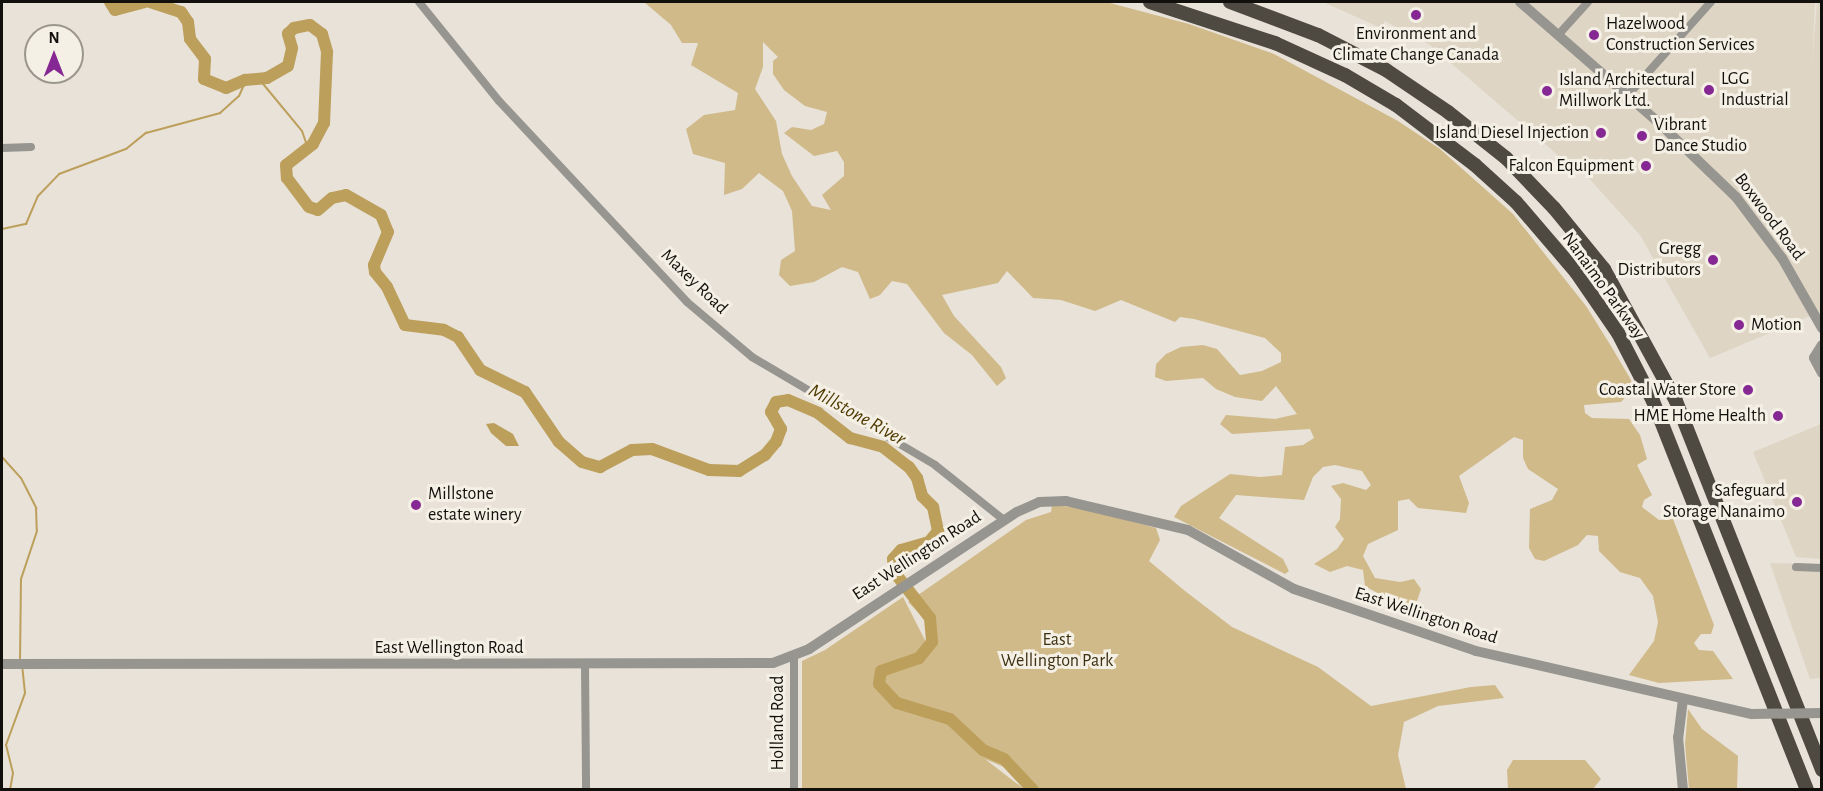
<!DOCTYPE html>
<style>
body{margin:0}
#map{position:relative;width:1823px;height:791px;overflow:hidden;background:#e8e2d8;font-family:"Alegreya Sans",sans-serif}
div>[style]{position:absolute}
[style*='--x']{left:calc(var(--x)*1px);top:calc(var(--y)*1px);width:calc(var(--w)*1px);rotate:calc(var(--a)*1deg)}
.built>*{inset:0;background:#ded5c4}
.green>*{inset:0;background:#d0ba8a}
.water>*{inset:0;background:#bd9f5c}
.stream>*{height:2px;margin:-1px;padding:0 1px;transform-origin:1px;border-radius:1px;background:#bd9f5c}
.river>*{height:12px;margin:-6px;padding:0 6px;transform-origin:6px;border-radius:6px;background:#bd9f5c}
.minor>*{height:8px;margin:-4px;padding:0 4px;transform-origin:4px;border-radius:4px;background:#979590}
.tertiary>*{height:10px;margin:-5px;padding:0 5px;transform-origin:5px;border-radius:5px;background:#979590}
.trunk>*{height:14px;margin:-7px;padding:0 7px;transform-origin:7px;border-radius:7px;background:#4e4a42}
.tertiary-bridge>*{height:10px;margin:-5px;padding:0 5px;transform-origin:5px;border-radius:5px;background:#979590}
.dots>*{width:16px;height:16px;translate:-50% -50%;box-sizing:border-box;border:3px solid #f5f0e5;border-radius:50%}
span{translate:-50% -50%;white-space:nowrap;text-align:center;line-height:1.15;-webkit-text-stroke:6px #f5f0e5;paint-order:stroke}
.poi-label{font-size:18px;color:#12100c}
.left{translate:0 -50%;text-align:left}
.right{translate:-100% -50%;text-align:right}
.street-label{font-size:18px;color:#12100c}
.park-label{font-size:18px;color:#3d3012}
.water-label{font-size:20px;color:#4f3a00;font-style:italic}
.frame{position:absolute;inset:0;border:3px solid #12100c;pointer-events:none}
.north{position:absolute;left:24px;top:24px;width:60px;height:60px;box-sizing:border-box;background:#f5f0e5;border:2px solid #9a968e;border-radius:50%;rotate:0deg;font-size:16px;font-weight:700;line-height:24px;text-align:center;color:#12100c}
.north::after{content:'';display:block;margin:auto;width:21px;height:27px;background:#862893;clip-path:polygon(50% 0,100% 100%,50% 72%,0 100%)}
</style>
<div id="map">
<div class="built">
<i style="clip-path:polygon(1323px 2px,1815px 2px,1812px 64px,1817px 2px,1821px 2px,1821px 322px,1813px 315px,1710px 358px,1640px 235px,1577px 165px,1561px 158px,1430px 45px,1385px 21px,1381px 28px)"></i>
<i style="clip-path:polygon(1821px 424px,1821px 559px,1796px 557px,1753px 452px)"></i>
<i style="clip-path:polygon(1770px 563px,1821px 564px,1821px 678px,1810px 679px)"></i>
</div>
<div class="green">
<i style="clip-path:polygon(evenodd,644px 2px,1110px 3px,1189px 24px,1274px 54px,1398px 121px,1440px 149px,1513px 214px,1586px 306px,1611px 346px,1631px 380px,1632px 390px,1621px 402px,1584px 405px,1585px 413px,1592px 418px,1629px 419px,1640px 435px,1647px 459px,1637px 465px,1652px 495px,1644px 500px,1642px 507px,1659px 520px,1673px 519px,1714px 625px,1711px 634px,1701px 634px,1694px 643px,1699px 650px,1713px 651px,1733px 679px,1659px 683px,1629px 675px,1654px 641px,1658px 622px,1653px 596px,1640px 578px,1620px 572px,1599px 551px,1598px 536px,1587px 535px,1578px 545px,1544px 561px,1535px 559px,1529px 548px,1530px 509px,1552px 500px,1558px 489px,1528px 469px,1523px 458px,1523px 440px,1514px 437px,1459px 476px,1469px 503px,1466px 513px,1418px 508px,1409px 499px,1398px 501px,1398px 530px,1368px 544px,1363px 556px,1375px 578px,1400px 582px,1414px 579px,1421px 589px,1416px 604px,1395px 603px,1365px 586px,1363px 570px,1347px 566px,1330px 572px,1314px 564px,1337px 549px,1344px 539px,1335px 527px,1340px 519px,1341px 499px,1331px 486px,1343px 483px,1366px 490px,1371px 485px,1362px 471px,1335px 465px,1323px 467px,1313px 477px,1304px 500px,1236px 495px,1219px 518px,1283px 559px,1289px 571px,1285px 574px,1174px 517px,1181px 506px,1230px 474px,1260px 477px,1282px 475px,1285px 447px,1303px 445px,1314px 438px,1310px 429px,1232px 434px,1220px 424px,1226px 415px,1275px 419px,1297px 414px,1276px 386px,1262px 401px,1235px 397px,1216px 389px,1203px 378px,1166px 381px,1155px 377px,1156px 364px,1166px 354px,1181px 347px,1203px 345px,1217px 349px,1240px 375px,1262px 371px,1281px 362px,1281px 353px,1265px 338px,1194px 319px,1180px 317px,1175px 322px,1121px 300px,1095px 311px,1061px 300px,1033px 298px,1007px 271px,998px 283px,942px 295px,954px 316px,1001px 367px,1006px 378px,997px 386px,972px 355px,944px 333px,907px 284px,892px 281px,880px 295px,870px 299px,858px 272px,842px 267px,814px 282px,790px 286px,779px 275px,781px 260px,795px 251px,792px 211px,783px 191px,759px 173px,742px 189px,724px 195px,725px 163px,693px 154px,686px 129px,704px 115px,735px 110px,738px 93px,691px 65px,698px 43px,682px 43px,671px 25px,644px 2px,763px 42px,778px 57px,773px 61px,773px 74px,784px 90px,805px 106px,827px 112px,824px 124px,811px 130px,792px 127px,784px 133px,814px 156px,837px 151px,844px 162px,844px 176px,822px 195px,831px 210px,812px 206px,792px 176px,782px 154px,776px 121px,755px 89px,763px 67px,763px 42px)"></i>
<i style="clip-path:polygon(1052px 505px,1085px 508px,1156px 528px,1160px 540px,1149px 561px,1185px 591px,1232px 627px,1318px 667px,1371px 706px,1471px 687px,1495px 685px,1504px 698px,1438px 706px,1404px 722px,1398px 755px,1406px 789px,1027px 789px,1011px 770px,985px 759px,1024px 789px,802px 789px,802px 661px,825px 650px,903px 597px,929px 648px,928px 622px,908px 602px,1026px 520px,1051px 512px)"></i>
<i style="clip-path:polygon(1688px 709px,1702px 729px,1738px 756px,1737px 789px,1689px 789px,1685px 744px)"></i>
<i style="clip-path:polygon(1513px 760px,1585px 760px,1601px 779px,1593px 789px,1508px 789px,1507px 770px)"></i>
</div>
<div class="water">
<i style="clip-path:polygon(494px 423px,513px 434px,519px 446px,506px 446px,491px 433px,486px 424px)"></i>
</div>
<div class="stream">
<i style="--x:259;--y:79;--w:67;--a:50.4"></i>
<i style="--x:302;--y:131;--w:18;--a:71"></i>
<i style="--x:2;--y:229;--w:25;--a:-12"></i>
<i style="--x:26;--y:224;--w:30;--a:-67"></i>
<i style="--x:38;--y:196;--w:30;--a:-46"></i>
<i style="--x:59;--y:174;--w:72;--a:-20.5"></i>
<i style="--x:126;--y:149;--w:26;--a:-39"></i>
<i style="--x:146;--y:133;--w:77;--a:-15.1"></i>
<i style="--x:220;--y:113;--w:25;--a:-42"></i>
<i style="--x:239;--y:96;--w:17;--a:-66"></i>
<i style="--x:2;--y:457;--w:28;--a:48"></i>
<i style="--x:21;--y:478;--w:34;--a:63"></i>
<i style="--x:36;--y:508;--w:23;--a:88"></i>
<i style="--x:37;--y:531;--w:51;--a:108.4"></i>
<i style="--x:21;--y:579;--w:82;--a:90.7"></i>
<i style="--x:10;--y:790;--w:17;--a:-80"></i>
<i style="--x:13;--y:773;--w:29;--a:-104"></i>
<i style="--x:6;--y:745;--w:55;--a:-69.9"></i>
<i style="--x:25;--y:693;--w:27;--a:-96"></i>
</div>
<div class="river">
<i style="--x:110;--y:2;--w:9;--a:58"></i>
<i style="--x:115;--y:10;--w:31;--a:-15"></i>
<i style="--x:150;--y:2;--w:33;--a:18"></i>
<i style="--x:181;--y:12;--w:12;--a:55"></i>
<i style="--x:188;--y:22;--w:17;--a:83"></i>
<i style="--x:190;--y:39;--w:25;--a:53"></i>
<i style="--x:205;--y:59;--w:20;--a:93"></i>
<i style="--x:204;--y:79;--w:24;--a:22"></i>
<i style="--x:226;--y:88;--w:21;--a:-23"></i>
<i style="--x:245;--y:80;--w:22;--a:-5"></i>
<i style="--x:267;--y:78;--w:24;--a:-30"></i>
<i style="--x:288;--y:66;--w:18;--a:-77"></i>
<i style="--x:292;--y:48;--w:15;--a:-106"></i>
<i style="--x:288;--y:34;--w:8;--a:-45"></i>
<i style="--x:294;--y:28;--w:16;--a:-11"></i>
<i style="--x:310;--y:25;--w:15;--a:37"></i>
<i style="--x:322;--y:34;--w:19;--a:74"></i>
<i style="--x:327;--y:52;--w:71;--a:92.4"></i>
<i style="--x:324;--y:123;--w:24;--a:118"></i>
<i style="--x:313;--y:144;--w:34;--a:142"></i>
<i style="--x:286;--y:165;--w:13;--a:86"></i>
<i style="--x:287;--y:178;--w:36;--a:53"></i>
<i style="--x:309;--y:207;--w:9;--a:18"></i>
<i style="--x:318;--y:210;--w:18;--a:-41"></i>
<i style="--x:332;--y:198;--w:14;--a:-12"></i>
<i style="--x:346;--y:195;--w:40;--a:29.7"></i>
<i style="--x:381;--y:215;--w:18;--a:68"></i>
<i style="--x:388;--y:232;--w:36;--a:113"></i>
<i style="--x:374;--y:265;--w:7;--a:82"></i>
<i style="--x:375;--y:272;--w:19;--a:51"></i>
<i style="--x:387;--y:287;--w:42;--a:64.7"></i>
<i style="--x:405;--y:325;--w:39;--a:7"></i>
<i style="--x:444;--y:330;--w:16;--a:27"></i>
<i style="--x:458;--y:337;--w:40;--a:56"></i>
<i style="--x:480;--y:370;--w:50;--a:26.1"></i>
<i style="--x:525;--y:392;--w:60;--a:55.8"></i>
<i style="--x:559;--y:442;--w:30;--a:41"></i>
<i style="--x:582;--y:462;--w:19;--a:16"></i>
<i style="--x:600;--y:467;--w:36;--a:-28"></i>
<i style="--x:632;--y:450;--w:20;--a:-3"></i>
<i style="--x:652;--y:449;--w:61;--a:20.2"></i>
<i style="--x:709;--y:470;--w:30;--a:2"></i>
<i style="--x:739;--y:471;--w:31;--a:-32"></i>
<i style="--x:765;--y:455;--w:17;--a:-50"></i>
<i style="--x:776;--y:442;--w:14;--a:-69"></i>
<i style="--x:781;--y:429;--w:20;--a:-120"></i>
<i style="--x:771;--y:412;--w:11;--a:-63"></i>
<i style="--x:776;--y:402;--w:12;--a:-9"></i>
<i style="--x:788;--y:400;--w:33;--a:23"></i>
<i style="--x:818;--y:413;--w:41;--a:38"></i>
<i style="--x:850;--y:438;--w:34;--a:15"></i>
<i style="--x:883;--y:447;--w:33;--a:38"></i>
<i style="--x:909;--y:467;--w:14;--a:54"></i>
<i style="--x:917;--y:478;--w:19;--a:74"></i>
<i style="--x:922;--y:496;--w:16;--a:45"></i>
<i style="--x:933;--y:507;--w:25;--a:78"></i>
<i style="--x:938;--y:531;--w:14;--a:129"></i>
<i style="--x:929;--y:542;--w:29;--a:164"></i>
<i style="--x:901;--y:550;--w:12;--a:132"></i>
<i style="--x:893;--y:559;--w:14;--a:82"></i>
<i style="--x:895;--y:573;--w:57;--a:52.1"></i>
<i style="--x:930;--y:618;--w:24;--a:85"></i>
<i style="--x:932;--y:642;--w:21;--a:129"></i>
<i style="--x:919;--y:658;--w:40;--a:161.1"></i>
<i style="--x:881;--y:671;--w:13;--a:99"></i>
<i style="--x:879;--y:684;--w:26;--a:47"></i>
<i style="--x:897;--y:703;--w:55;--a:16.8"></i>
<i style="--x:950;--y:719;--w:45;--a:43.2"></i>
<i style="--x:983;--y:750;--w:23;--a:23"></i>
<i style="--x:1004;--y:759;--w:42;--a:46.9"></i>
</div>
<div class="minor">
<i style="--x:419;--y:2;--w:127;--a:51.1"></i>
<i style="--x:499;--y:101;--w:275;--a:46.9"></i>
<i style="--x:687;--y:302;--w:85;--a:40.2"></i>
<i style="--x:752;--y:357;--w:212;--a:30.5"></i>
<i style="--x:935;--y:465;--w:88;--a:38.6"></i>
<i style="--x:1559;--y:34;--w:43;--a:-47.8"></i>
<i style="--x:1628;--y:95;--w:125;--a:-48.3"></i>
<i style="--x:2;--y:148;--w:29;--a:-2"></i>
<i style="--x:1796;--y:567;--w:26;--a:2"></i>
<i style="--x:585;--y:665;--w:125;--a:89.5"></i>
<i style="--x:794;--y:790;--w:133;--a:-90"></i>
</div>
<div class="tertiary">
<i style="--x:1520;--y:2;--w:184;--a:41"></i>
<i style="--x:1659;--y:123;--w:107;--a:43.9"></i>
<i style="--x:1736;--y:197;--w:76;--a:53"></i>
<i style="--x:1782;--y:258;--w:81;--a:60.3"></i>
<i style="--x:1822;--y:345;--w:15;--a:122"></i>
<i style="--x:1814;--y:358;--w:17;--a:62"></i>
<i style="--x:2;--y:664;--w:771;--a:-0.07"></i>
<i style="--x:773;--y:663;--w:39;--a:-21"></i>
<i style="--x:809;--y:649;--w:249;--a:-33.4"></i>
<i style="--x:1017;--y:512;--w:24;--a:-24"></i>
<i style="--x:1039;--y:502;--w:27;--a:-2"></i>
<i style="--x:1066;--y:501;--w:125;--a:13.4"></i>
<i style="--x:1188;--y:530;--w:121;--a:29.1"></i>
<i style="--x:1294;--y:589;--w:192;--a:18.8"></i>
<i style="--x:1476;--y:651;--w:283;--a:12.9"></i>
<i style="--x:1683;--y:699;--w:38;--a:97"></i>
<i style="--x:1678;--y:737;--w:53;--a:84.6"></i>
</div>
<div class="trunk">
<i style="--x:1150;--y:2;--w:132;--a:18.2"></i>
<i style="--x:1275;--y:43;--w:77;--a:24.6"></i>
<i style="--x:1345;--y:75;--w:59;--a:30.5"></i>
<i style="--x:1396;--y:105;--w:99;--a:37.2"></i>
<i style="--x:1475;--y:165;--w:55;--a:42.1"></i>
<i style="--x:1516;--y:202;--w:92;--a:49.4"></i>
<i style="--x:1576;--y:272;--w:74;--a:55.5"></i>
<i style="--x:1618;--y:333;--w:76;--a:62.8"></i>
<i style="--x:1653;--y:401;--w:418;--a:68.4"></i>
<i style="--x:1230;--y:2;--w:94;--a:20.6"></i>
<i style="--x:1318;--y:35;--w:76;--a:27.2"></i>
<i style="--x:1386;--y:70;--w:75;--a:34.1"></i>
<i style="--x:1448;--y:112;--w:74;--a:38.4"></i>
<i style="--x:1506;--y:158;--w:69;--a:46.2"></i>
<i style="--x:1554;--y:208;--w:79;--a:50.7"></i>
<i style="--x:1604;--y:269;--w:150;--a:61.4"></i>
<i style="--x:1676;--y:401;--w:397;--a:68.4"></i>
</div>
<div class="tertiary-bridge">
<i style="--x:1752;--y:714;--w:70;--a:-0.8"></i>
</div>
<div class="dots">
<i style="left:1416px;top:15px;background:#862893"></i>
<i style="left:1594px;top:35px;background:#862893"></i>
<i style="left:1709px;top:90px;background:#862893"></i>
<i style="left:1547px;top:91px;background:#862893"></i>
<i style="left:1601px;top:133px;background:#862893"></i>
<i style="left:1642px;top:136px;background:#862893"></i>
<i style="left:1646px;top:166px;background:#862893"></i>
<i style="left:1713px;top:260px;background:#862893"></i>
<i style="left:1739px;top:325px;background:#862893"></i>
<i style="left:1748px;top:390px;background:#862893"></i>
<i style="left:1778px;top:416px;background:#862893"></i>
<i style="left:1797px;top:502px;background:#862893"></i>
<i style="left:416px;top:505px;background:#862893"></i>
</div>
<div class="poi-label">
<span class="left" style="left:1606px;top:35px">Hazelwood<br>Construction Services</span>
<span style="left:1416px;top:45px">Environment and<br>Climate Change Canada</span>
<span class="left" style="left:1721px;top:90px">LGG<br>Industrial</span>
<span class="left" style="left:1559px;top:91px">Island Architectural<br>Millwork Ltd.</span>
<span class="left" style="left:1654px;top:136px">Vibrant<br>Dance Studio</span>
<span class="right" style="left:1589px;top:133px">Island Diesel Injection</span>
<span class="right" style="left:1634px;top:166px">Falcon Equipment</span>
<span class="right" style="left:1701px;top:260px">Gregg<br>Distributors</span>
<span class="left" style="left:1751px;top:325px">Motion</span>
<span class="right" style="left:1736px;top:390px">Coastal Water Store</span>
<span class="right" style="left:1766px;top:416px">HME Home Health</span>
<span class="right" style="left:1785px;top:502px">Safeguard<br>Storage Nanaimo</span>
<span class="left" style="left:428px;top:505px">Millstone<br>estate winery</span>
</div>
<div class="street-label">
<span style="left:1769px;top:217px;rotate:53deg">Boxwood Road</span>
<span style="left:694px;top:282px;rotate:44deg">Maxey Road</span>
<span style="left:1603px;top:286px;rotate:54deg">Nanaimo Parkway</span>
<span style="left:917px;top:556px;rotate:-33deg">East Wellington Road</span>
<span style="left:1426px;top:616px;rotate:18deg">East Wellington Road</span>
<span style="left:449px;top:648px">East Wellington Road</span>
<span style="left:778px;top:723px;rotate:-90deg">Holland Road</span>
</div>
<div class="park-label">
<span style="left:1057px;top:651px">East<br>Wellington Park</span>
</div>
<div class="water-label">
<span style="left:857px;top:415px;rotate:29deg">Millstone River</span>
</div>
<div class="frame"></div>
<div class="north">N</div>
</div>
